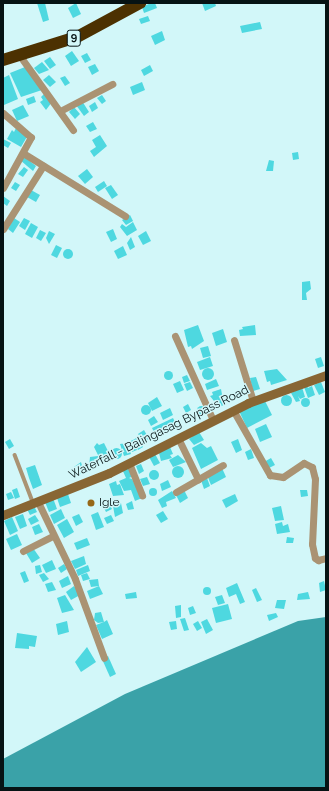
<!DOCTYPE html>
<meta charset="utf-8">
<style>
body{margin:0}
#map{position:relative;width:329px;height:791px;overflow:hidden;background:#d2f7f9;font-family:Raleway,sans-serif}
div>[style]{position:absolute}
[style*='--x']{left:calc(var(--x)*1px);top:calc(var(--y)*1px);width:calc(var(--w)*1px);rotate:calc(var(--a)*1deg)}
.water>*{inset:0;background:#3aa2a8}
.building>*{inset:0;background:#4ed8e0}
.round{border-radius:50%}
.lane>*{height:3.5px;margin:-1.75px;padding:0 1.75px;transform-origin:1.75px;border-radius:1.75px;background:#aa9373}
.street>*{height:7px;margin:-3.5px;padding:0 3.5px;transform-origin:3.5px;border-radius:3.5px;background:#aa9373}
.secondary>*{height:9px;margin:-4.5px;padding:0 4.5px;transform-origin:4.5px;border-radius:4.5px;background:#886634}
.highway>*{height:12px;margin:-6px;padding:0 6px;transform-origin:6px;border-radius:6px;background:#4c3101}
.dots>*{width:11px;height:11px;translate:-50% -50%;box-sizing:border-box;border:2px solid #d2f7f9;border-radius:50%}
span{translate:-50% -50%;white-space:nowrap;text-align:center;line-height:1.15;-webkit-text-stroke:3px #d2f7f9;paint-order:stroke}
.shield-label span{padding:1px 3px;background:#d2f7f9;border:1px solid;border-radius:3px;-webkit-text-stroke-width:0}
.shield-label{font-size:11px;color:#061314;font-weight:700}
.street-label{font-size:12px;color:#061314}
.poi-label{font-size:12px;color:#061314}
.left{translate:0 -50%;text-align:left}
.frame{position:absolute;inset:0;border:4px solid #061314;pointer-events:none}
</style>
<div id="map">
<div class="water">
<i style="clip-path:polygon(326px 617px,326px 788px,3px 788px,3px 759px,125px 694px,298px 621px)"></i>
</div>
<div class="building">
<i style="clip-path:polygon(37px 3px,45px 3px,49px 20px,43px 22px)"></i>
<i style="clip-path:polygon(76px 3px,81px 14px,73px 18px,68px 8px)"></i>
<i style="clip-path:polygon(151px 3px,155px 3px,157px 8px,144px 13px,142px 7px)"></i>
<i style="clip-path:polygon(202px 3px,215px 3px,216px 6px,205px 11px)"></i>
<i style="clip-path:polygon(148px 16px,150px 21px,141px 24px,139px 19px)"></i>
<i style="clip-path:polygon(260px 22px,262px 29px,242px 33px,240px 26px)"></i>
<i style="clip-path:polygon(162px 31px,165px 40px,155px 45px,151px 36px)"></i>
<i style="clip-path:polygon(72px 51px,79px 61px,71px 66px,65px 56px)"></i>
<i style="clip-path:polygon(87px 53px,91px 60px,85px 63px,81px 56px)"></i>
<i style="clip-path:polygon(50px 57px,56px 65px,50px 69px,44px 61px)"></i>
<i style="clip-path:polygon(42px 62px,49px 70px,39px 74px,34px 68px)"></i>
<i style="clip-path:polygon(95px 64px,99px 71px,92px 75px,88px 67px)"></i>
<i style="clip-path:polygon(150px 65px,153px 71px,144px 76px,141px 70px)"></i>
<i style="clip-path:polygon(25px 67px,42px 90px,21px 97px,10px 73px)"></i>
<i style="clip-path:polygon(9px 75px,18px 99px,4px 105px,3px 78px)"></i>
<i style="clip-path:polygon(49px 75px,56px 82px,50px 87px,43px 80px)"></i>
<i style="clip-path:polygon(65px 76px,70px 83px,65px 86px,60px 78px)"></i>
<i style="clip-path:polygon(142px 82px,145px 90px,133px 95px,130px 87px)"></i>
<i style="clip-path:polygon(45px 93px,52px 102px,46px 110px,40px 102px,43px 100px,41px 97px)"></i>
<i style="clip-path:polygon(102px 95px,106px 101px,102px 104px,97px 98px)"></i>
<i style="clip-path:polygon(34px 96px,36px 102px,28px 105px,26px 99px)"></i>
<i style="clip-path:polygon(82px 101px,89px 112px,84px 116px,76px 105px)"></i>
<i style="clip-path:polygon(95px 102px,98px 108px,92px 112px,89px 106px)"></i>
<i style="clip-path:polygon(23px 105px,29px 116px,17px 121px,12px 110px)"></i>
<i style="clip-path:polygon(74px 107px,80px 114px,75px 119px,69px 112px)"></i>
<i style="clip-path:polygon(93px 122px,97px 129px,90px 132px,86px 126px)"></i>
<i style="clip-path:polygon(16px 128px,28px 135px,21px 147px,7px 139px,12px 130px,14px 132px)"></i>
<i style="clip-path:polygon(100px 135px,107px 146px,94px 157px,90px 151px,96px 147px,92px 140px)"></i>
<i style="clip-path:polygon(3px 139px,11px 143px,8px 148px,3px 145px)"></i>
<i style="clip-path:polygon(298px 152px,299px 159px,293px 160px,292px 153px)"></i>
<i style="clip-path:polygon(22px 155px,36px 166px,33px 171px,20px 160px)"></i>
<i style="clip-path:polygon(269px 160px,274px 161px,273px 171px,266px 171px)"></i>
<i style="clip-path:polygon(24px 167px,28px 170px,23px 177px,18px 174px)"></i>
<i style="clip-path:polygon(87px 169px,93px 177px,85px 184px,78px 176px)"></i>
<i style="clip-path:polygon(104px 181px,107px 186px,98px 192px,95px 187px)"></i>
<i style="clip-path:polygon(15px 182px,20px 185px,16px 191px,11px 188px)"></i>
<i style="clip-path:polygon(111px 185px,118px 195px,112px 199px,105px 188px)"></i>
<i style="clip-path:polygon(31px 190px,40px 195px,36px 202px,27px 197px)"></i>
<i style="clip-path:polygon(3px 196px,10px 201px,7px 206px,3px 203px)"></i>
<i style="clip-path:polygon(130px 215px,133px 221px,126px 225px,122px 220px)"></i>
<i style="clip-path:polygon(14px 218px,20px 222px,13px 233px,8px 229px)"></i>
<i style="clip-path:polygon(24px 218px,30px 221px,25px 230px,19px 226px)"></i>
<i style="clip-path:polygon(133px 222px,137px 230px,127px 236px,120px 227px,122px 224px,126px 227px)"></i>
<i style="clip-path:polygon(31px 223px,38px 227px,32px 238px,25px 234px)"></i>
<i style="clip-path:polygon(113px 229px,117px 239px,111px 242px,106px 232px)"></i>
<i style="clip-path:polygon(40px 230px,46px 233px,41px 241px,36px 238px)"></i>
<i style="clip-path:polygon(49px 231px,55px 234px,49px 244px,46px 238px)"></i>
<i style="clip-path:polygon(146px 231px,151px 241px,143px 245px,138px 236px)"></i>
<i style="clip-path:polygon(131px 237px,135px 247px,130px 250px,127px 243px)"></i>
<i style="clip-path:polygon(56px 245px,62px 248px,57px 258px,51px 255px)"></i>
<i style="clip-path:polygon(123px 246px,127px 255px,118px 259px,114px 251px)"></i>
<i class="round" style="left:63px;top:249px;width:10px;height:10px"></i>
<i style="clip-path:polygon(310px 281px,311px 289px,306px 293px,307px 300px,302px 300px,302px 282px)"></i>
<i style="clip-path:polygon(198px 325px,204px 341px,192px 349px,191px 346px,188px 347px,184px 330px)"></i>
<i style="clip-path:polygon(255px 325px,256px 335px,240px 336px,239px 330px,243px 329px,242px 327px)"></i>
<i style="clip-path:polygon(223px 329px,227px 342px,216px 346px,212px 333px)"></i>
<i style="clip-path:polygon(208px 346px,211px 356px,203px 358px,200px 348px)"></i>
<i style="clip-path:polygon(210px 357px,213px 366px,200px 370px,197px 362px)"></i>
<i style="clip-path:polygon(321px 357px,324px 366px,318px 368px,315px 359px)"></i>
<i class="round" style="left:202px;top:368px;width:12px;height:12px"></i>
<i style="clip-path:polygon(277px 369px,287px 380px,271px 385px,270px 381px,267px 382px,264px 371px)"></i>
<i class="round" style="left:163.5px;top:370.5px;width:9px;height:9px"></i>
<i style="clip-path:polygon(187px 375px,190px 381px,184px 383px,182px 377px)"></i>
<i style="clip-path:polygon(256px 377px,260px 389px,253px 391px,250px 378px)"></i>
<i style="clip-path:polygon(216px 379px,219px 386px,207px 390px,205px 384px)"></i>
<i style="clip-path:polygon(180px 381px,184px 390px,177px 393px,173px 384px)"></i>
<i style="clip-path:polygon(190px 382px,193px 388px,187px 391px,184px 384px)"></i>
<i style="clip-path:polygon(321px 382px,325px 392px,319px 395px,314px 385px)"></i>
<i style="clip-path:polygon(307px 386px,308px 388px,312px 386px,315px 395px,308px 398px,304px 387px)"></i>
<i style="clip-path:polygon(294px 387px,302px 387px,305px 397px,300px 399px,298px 396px,300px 401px,296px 402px,291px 393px,295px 391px)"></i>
<i style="clip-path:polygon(221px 389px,224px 405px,219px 407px,216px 400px,214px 401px,210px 396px,213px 395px,212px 392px)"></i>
<i class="round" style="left:280.5px;top:394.5px;width:11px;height:11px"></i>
<i style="clip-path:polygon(157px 397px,162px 406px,152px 411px,148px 403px)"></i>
<i class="round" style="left:300.5px;top:397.5px;width:9px;height:9px"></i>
<i style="clip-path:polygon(264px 399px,272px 415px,247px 428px,239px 411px)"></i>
<i style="clip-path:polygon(188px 404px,191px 410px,186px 413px,183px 407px)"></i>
<i class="round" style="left:141px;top:405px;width:10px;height:10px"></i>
<i class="round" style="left:196.5px;top:405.5px;width:9px;height:9px"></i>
<i style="clip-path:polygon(170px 408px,173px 415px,163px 420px,160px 413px)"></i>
<i style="clip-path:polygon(154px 416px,158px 422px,151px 426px,148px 420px)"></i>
<i style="clip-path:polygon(173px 418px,177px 426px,157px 438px,152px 428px)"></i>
<i style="clip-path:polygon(266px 424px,272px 437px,260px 442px,255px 429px)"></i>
<i style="clip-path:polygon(144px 430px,149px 439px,143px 442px,138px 434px)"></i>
<i style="clip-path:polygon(199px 432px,204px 440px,194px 445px,189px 439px)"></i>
<i style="clip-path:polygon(138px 437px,143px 447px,138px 450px,133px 440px)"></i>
<i style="clip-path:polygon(10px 439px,14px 446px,9px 449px,5px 442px)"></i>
<i style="clip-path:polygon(238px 439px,242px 450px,236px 453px,231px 442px)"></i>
<i style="clip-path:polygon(133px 440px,137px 450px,132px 452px,128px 442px)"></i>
<i style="clip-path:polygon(97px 443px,99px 445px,104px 443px,112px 459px,101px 461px,94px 447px)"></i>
<i style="clip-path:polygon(127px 443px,131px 454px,124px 456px,120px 444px)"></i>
<i style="clip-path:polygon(201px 443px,207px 448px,211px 446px,218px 460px,201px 469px,192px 448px)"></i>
<i style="clip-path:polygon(170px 447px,173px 454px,170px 455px,172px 458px,161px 461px,159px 453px)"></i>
<i class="round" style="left:110.5px;top:447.5px;width:11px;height:11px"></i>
<i style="clip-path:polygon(251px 449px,254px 458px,248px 460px,245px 452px)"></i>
<i style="clip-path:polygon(155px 454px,160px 463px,154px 466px,149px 457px)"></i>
<i style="clip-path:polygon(178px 455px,186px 462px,173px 467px,169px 460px)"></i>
<i style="clip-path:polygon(98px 456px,99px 466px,89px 467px,90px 457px)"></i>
<i style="clip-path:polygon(271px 458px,275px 465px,267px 469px,264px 462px)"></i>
<i style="clip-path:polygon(81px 462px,84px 473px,77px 475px,74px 467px)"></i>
<i style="clip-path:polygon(141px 464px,144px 471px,139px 474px,136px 466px)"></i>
<i style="clip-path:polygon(35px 465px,42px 485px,33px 489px,29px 478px,35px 476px,29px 478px,26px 468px)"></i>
<i style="clip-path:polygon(129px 466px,134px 476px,129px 478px,132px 479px,142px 498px,135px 501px,131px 490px,124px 491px,119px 481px,126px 478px,122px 469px)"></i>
<i class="round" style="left:172px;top:466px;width:12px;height:12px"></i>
<i style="clip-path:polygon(222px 468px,226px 477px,211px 485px,207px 475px)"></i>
<i class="round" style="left:149px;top:470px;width:10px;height:10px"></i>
<i style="clip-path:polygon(147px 477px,150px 484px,143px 486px,140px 479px)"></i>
<i style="clip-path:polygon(207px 478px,210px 486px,204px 489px,201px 480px)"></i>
<i style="clip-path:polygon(168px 480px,171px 487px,162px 491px,160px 484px)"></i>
<i style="clip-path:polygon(116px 481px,117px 485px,120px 484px,124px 495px,113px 496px,109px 484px)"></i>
<i class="round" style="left:149px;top:488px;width:8px;height:8px"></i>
<i style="clip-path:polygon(17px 488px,20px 497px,15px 499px,12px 490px)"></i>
<i style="clip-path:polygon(184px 490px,188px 498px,180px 503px,176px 495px)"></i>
<i style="clip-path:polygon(300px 490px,307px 490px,308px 496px,301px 497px)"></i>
<i style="clip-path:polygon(172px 491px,176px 498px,166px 502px,167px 506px,162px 508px,158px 500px)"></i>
<i style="clip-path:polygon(11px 492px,14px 498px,8px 500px,6px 494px)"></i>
<i style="clip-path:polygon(68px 494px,71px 503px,60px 507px,57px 498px)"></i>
<i style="clip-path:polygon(235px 494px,238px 501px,226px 508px,222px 500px)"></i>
<i style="clip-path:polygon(53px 498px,57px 509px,49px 512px,45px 502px)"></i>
<i style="clip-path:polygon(132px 501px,134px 509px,128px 510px,126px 504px)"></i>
<i style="clip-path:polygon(109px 503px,112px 509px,106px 512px,103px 506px)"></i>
<i style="clip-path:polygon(121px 503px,123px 513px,115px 517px,113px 506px)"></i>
<i style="clip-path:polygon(34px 506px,37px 512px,30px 515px,27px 509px)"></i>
<i style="clip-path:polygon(281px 506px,284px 520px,275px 521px,272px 508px)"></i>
<i style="clip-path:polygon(61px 509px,65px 518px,54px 524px,50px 515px)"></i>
<i style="clip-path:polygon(163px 511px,168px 519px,161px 523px,156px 515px)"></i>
<i style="clip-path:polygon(98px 512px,104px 527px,96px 530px,91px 515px)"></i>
<i style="clip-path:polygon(23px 514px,27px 526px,20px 529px,15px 517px)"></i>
<i style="clip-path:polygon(79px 514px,83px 522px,76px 526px,72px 517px)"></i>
<i style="clip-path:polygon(35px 515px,39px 521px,31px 525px,28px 519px)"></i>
<i style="clip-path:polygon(111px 515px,114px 521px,107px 524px,104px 518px)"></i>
<i style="clip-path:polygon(12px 517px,18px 531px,10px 535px,4px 521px)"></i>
<i style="clip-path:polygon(67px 519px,74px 532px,64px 538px,57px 525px)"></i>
<i style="clip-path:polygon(282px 522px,283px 526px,288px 524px,290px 532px,277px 534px,275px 524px)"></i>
<i style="clip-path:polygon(39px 524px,43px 532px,35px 535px,32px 527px)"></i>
<i style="clip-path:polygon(17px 534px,22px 545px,11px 550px,6px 539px)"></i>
<i style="clip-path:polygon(287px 537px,294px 538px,293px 543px,286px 543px)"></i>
<i style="clip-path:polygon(87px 538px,90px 545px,77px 550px,74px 543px)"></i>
<i style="clip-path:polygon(33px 548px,40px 558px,32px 563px,26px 553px)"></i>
<i style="clip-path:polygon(84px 556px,86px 564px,75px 569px,71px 561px)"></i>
<i style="clip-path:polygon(52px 560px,56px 569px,46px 573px,42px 565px)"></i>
<i style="clip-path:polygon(64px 564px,67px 569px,61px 573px,58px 568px)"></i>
<i style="clip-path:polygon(40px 565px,42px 572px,36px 574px,35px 566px)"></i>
<i style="clip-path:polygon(88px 565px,90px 571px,78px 576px,76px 570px)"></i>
<i style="clip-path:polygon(25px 571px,29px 581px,24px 583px,20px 573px)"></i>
<i style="clip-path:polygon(44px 573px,49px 579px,43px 582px,39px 575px)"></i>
<i style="clip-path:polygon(87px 573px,90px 579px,83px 581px,81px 575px)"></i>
<i style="clip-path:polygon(68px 576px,71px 584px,62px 588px,59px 581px)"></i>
<i style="clip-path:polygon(98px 579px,99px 586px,91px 587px,89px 580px)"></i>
<i style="clip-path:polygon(324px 581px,326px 590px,320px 592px,319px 583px)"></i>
<i style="clip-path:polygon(52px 582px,56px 590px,48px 592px,45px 584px)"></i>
<i style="clip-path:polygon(237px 583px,245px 602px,240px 604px,236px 594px,229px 597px,226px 588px)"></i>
<i style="clip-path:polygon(74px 586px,80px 595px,71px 600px,66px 592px)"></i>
<i style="clip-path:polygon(99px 586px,103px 594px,90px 599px,87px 591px)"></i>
<i class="round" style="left:203px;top:587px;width:8px;height:8px"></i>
<i style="clip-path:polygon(256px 588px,262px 600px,257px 602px,252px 590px)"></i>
<i style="clip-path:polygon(136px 592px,137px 598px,126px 599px,125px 594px)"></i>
<i style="clip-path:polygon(308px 592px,310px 599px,297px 600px,298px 594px)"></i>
<i style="clip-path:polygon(65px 595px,74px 610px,62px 613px,57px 598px)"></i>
<i style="clip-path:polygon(222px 595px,225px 603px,218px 605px,215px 597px)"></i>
<i style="clip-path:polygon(277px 600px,286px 600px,284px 609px,275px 608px)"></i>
<i style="clip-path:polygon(228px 604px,232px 619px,216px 623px,212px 608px)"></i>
<i style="clip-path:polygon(181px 605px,181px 617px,176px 618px,175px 606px)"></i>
<i style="clip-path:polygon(193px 606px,196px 613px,190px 615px,188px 608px)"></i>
<i style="clip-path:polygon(101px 612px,104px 622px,107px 620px,113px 634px,102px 639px,96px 625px,104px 622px,98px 623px,94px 620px,95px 613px)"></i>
<i style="clip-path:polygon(276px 613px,278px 617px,269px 621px,267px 615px)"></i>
<i style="clip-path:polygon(185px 618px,189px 630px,184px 631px,180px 619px)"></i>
<i style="clip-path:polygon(207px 619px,213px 630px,206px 634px,201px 622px)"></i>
<i style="clip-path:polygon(67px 621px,69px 632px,58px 635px,56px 624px)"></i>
<i style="clip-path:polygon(176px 621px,177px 629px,171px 630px,169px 622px)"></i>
<i style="clip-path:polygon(198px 621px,202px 628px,197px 631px,193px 624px)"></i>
<i style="clip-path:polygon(17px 633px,37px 636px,35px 647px,29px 646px,29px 649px,15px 648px)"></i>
<i style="clip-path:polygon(87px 647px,96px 662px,81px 672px,75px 662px)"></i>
<i style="clip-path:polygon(108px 656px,116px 674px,110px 677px,102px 659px)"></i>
</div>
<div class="lane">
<i style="--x:15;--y:455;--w:50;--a:69"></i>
</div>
<div class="street">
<i style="--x:20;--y:56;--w:91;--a:54.4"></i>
<i style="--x:60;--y:111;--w:59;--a:-27.4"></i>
<i style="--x:3;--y:113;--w:37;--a:41"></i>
<i style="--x:31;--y:137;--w:58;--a:118.8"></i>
<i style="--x:23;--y:153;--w:120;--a:31.7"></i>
<i style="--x:3;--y:229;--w:75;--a:-57.6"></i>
<i style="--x:175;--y:336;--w:92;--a:65.7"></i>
<i style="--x:234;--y:340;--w:64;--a:72.7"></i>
<i style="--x:233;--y:410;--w:75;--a:60.4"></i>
<i style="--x:270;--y:475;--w:13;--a:9"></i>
<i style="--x:283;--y:477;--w:25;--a:-34"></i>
<i style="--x:304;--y:463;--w:9;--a:27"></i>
<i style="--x:312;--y:467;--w:12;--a:76"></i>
<i style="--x:315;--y:479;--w:65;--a:92.6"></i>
<i style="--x:312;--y:544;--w:14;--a:78"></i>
<i style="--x:315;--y:558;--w:4;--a:34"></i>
<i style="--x:318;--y:560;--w:8;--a:-14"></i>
<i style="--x:178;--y:438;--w:46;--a:64"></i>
<i style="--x:129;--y:463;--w:35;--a:68"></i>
<i style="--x:176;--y:492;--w:54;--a:-29.9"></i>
<i style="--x:38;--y:502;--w:85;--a:64.3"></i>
<i style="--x:75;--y:579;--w:84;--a:69.8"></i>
<i style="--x:23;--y:551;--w:33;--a:-27"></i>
</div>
<div class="secondary">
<i style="--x:3;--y:515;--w:114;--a:-21.6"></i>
<i style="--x:109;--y:473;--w:156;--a:-26.7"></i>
<i style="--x:248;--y:403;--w:83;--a:-19.7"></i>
</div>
<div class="highway">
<i style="--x:3;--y:60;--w:77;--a:-17.3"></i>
<i style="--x:77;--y:37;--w:72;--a:-28.4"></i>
</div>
<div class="dots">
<i style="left:91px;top:503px;background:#966817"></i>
</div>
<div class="shield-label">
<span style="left:74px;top:38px">9</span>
</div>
<div class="street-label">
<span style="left:159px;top:433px;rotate:-26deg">Waterfall ‒ Balingasag Bypass Road</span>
</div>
<div class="poi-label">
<span class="left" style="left:99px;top:503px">Igle</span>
</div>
<div class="frame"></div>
</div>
